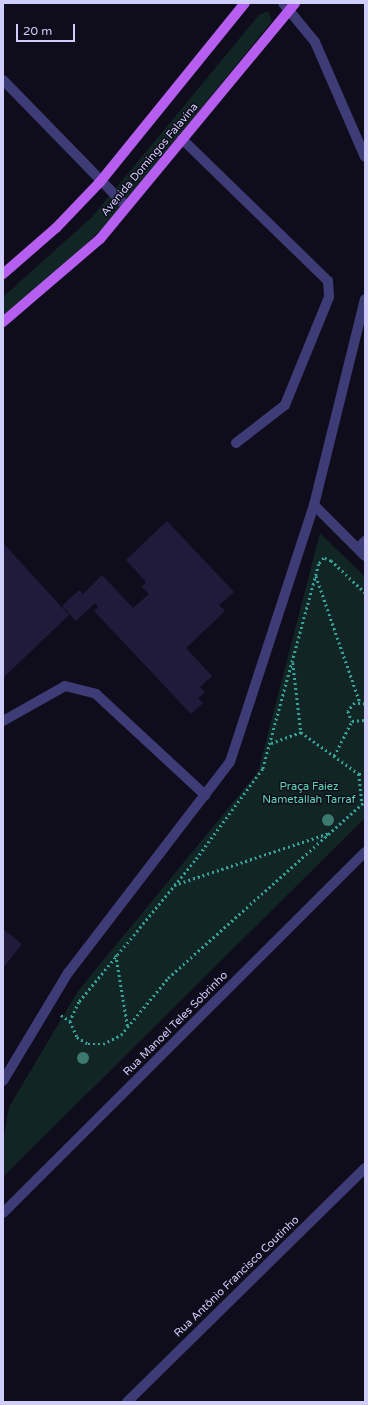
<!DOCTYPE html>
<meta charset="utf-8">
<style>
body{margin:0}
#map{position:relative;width:368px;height:1405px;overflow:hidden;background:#0f0d1c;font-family:"Varela Round",sans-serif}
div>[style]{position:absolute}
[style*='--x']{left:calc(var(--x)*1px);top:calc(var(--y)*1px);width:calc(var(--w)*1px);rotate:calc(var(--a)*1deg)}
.green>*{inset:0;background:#112524}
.building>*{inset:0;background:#211b3b}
.path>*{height:2.5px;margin-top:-1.25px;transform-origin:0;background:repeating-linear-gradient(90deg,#38a39a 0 2px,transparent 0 5px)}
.minor>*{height:10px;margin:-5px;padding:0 5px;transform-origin:5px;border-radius:5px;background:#3e3c76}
.major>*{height:10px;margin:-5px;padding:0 5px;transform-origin:5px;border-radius:5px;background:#b65eef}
.trees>*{width:12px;height:12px;margin:-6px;border-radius:50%;background:#3c796f}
span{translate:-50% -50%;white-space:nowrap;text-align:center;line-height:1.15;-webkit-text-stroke:3px #0f0d1c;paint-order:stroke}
.street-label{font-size:11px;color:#d1cdfa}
.park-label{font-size:11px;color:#61d2b3}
.frame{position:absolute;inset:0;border:4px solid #d1cdfa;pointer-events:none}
.scale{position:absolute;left:16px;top:24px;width:59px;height:18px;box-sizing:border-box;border:2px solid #d1cdfa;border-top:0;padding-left:5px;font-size:12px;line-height:14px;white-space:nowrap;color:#d1cdfa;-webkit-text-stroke:3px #0f0d1c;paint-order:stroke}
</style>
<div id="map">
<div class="green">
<i style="clip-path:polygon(268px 11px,272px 21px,112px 218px,65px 266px,3px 317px,3px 297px,92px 217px,259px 15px)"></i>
<i style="clip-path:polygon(320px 533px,365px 577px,365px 818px,3px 1177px,3px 1142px,9px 1107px,78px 991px,258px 772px)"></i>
</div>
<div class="building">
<i style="clip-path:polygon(167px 521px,234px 592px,219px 605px,225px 611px,186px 648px,212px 676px,200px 687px,205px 692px,198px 698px,203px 703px,191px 714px,94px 611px,98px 607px,95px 603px,76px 621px,62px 606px,79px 590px,83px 594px,102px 575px,133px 608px,149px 594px,142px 587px,146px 582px,126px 560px)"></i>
<i style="clip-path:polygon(3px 543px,69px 615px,3px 678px)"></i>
<i style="clip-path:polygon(3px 929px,22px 944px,3px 968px)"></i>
</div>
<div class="path">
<i style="--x:316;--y:576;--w:133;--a:70.8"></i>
<i style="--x:365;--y:593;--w:47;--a:-136.7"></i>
<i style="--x:331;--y:561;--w:8;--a:-157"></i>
<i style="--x:324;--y:558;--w:8;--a:130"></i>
<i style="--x:319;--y:564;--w:213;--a:105.3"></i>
<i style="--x:263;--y:769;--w:114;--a:126.5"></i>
<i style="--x:195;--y:861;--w:183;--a:129.4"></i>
<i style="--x:79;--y:1002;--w:21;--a:115"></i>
<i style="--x:70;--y:1021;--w:17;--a:66"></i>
<i style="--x:77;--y:1037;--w:13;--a:32"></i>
<i style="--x:88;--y:1044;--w:15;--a:0"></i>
<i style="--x:103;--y:1044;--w:20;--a:-27"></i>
<i style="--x:121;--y:1035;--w:74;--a:-50.5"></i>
<i style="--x:168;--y:978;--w:265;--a:-41.9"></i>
<i style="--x:293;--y:663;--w:69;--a:83.4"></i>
<i style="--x:301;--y:732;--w:72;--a:35.9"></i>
<i style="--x:359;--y:774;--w:6;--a:0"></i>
<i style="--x:365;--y:704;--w:10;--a:-174"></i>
<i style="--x:355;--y:703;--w:11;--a:131"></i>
<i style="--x:348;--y:711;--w:11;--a:68"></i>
<i style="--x:352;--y:721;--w:13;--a:-4"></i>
<i style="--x:271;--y:743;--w:32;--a:-20"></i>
<i style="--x:334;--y:756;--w:39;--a:-63"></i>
<i style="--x:359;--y:774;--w:30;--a:84"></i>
<i style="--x:174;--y:885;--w:163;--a:-18.5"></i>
<i style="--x:116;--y:955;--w:74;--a:80.7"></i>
<i style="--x:61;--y:1015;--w:11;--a:34"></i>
</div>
<div class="minor">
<i style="--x:283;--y:3;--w:50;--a:50.6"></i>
<i style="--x:315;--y:42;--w:125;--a:66.5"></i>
<i style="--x:3;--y:80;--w:176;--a:45.7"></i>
<i style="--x:182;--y:139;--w:204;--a:44.2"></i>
<i style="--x:328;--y:281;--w:16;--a:86"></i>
<i style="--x:329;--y:297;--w:117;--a:112.2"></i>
<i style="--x:285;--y:405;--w:62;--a:142.2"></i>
<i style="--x:314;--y:505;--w:72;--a:45"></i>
<i style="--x:358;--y:548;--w:10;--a:-45"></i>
<i style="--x:3;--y:721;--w:71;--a:-29.4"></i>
<i style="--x:65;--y:686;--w:32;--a:14"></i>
<i style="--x:96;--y:694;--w:149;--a:42.8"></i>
<i style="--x:3;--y:1081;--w:126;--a:-59"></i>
<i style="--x:68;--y:973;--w:266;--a:-52.5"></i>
<i style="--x:230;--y:762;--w:270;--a:-71.9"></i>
<i style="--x:314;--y:505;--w:212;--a:-76.1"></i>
<i style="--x:3;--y:1213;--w:511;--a:-44.92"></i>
<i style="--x:127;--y:1402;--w:334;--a:-44.5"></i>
</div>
<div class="major">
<i style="--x:3;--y:274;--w:70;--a:-41"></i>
<i style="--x:56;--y:228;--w:64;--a:-46.3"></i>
<i style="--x:100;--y:182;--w:230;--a:-51"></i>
<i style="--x:3;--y:322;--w:128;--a:-40.6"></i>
<i style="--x:100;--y:239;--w:306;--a:-50.4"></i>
</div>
<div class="trees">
<i style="left:328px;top:820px"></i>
<i style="left:83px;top:1058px"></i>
</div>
<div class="street-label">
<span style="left:150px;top:160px;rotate:-50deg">Avenida Domingos Falavina</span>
<span style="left:176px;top:1024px;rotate:-45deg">Rua Manoel Teles Sobrinho</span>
<span style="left:237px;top:1277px;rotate:-44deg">Rua Antônio Francisco Coutinho</span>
</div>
<div class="park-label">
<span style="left:309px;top:794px">Praça Faiez<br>Nametallah Tarraf</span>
</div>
<div class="frame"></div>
<div class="scale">20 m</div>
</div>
